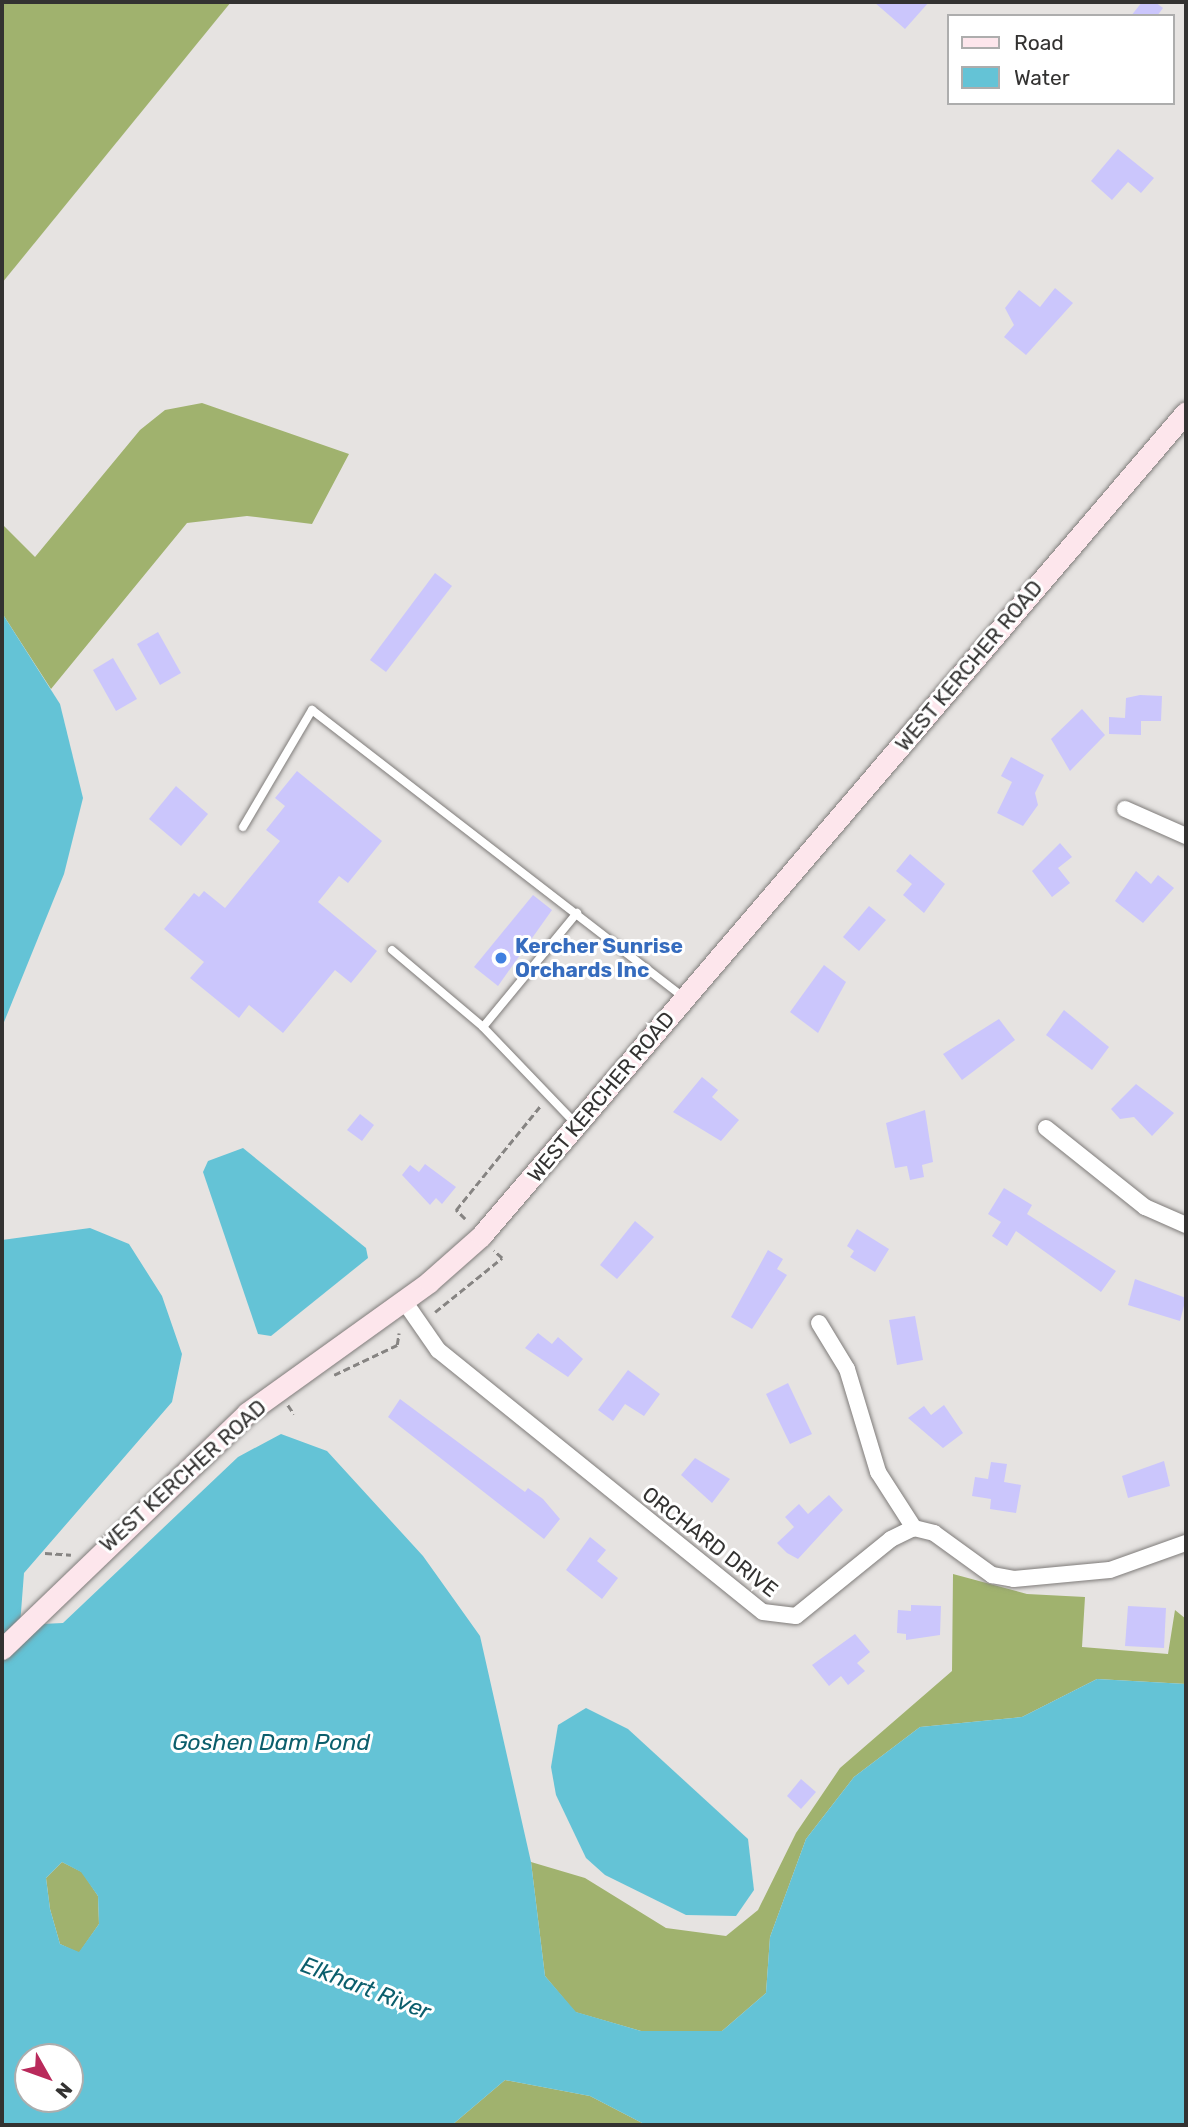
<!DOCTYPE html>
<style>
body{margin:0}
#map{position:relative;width:1188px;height:2127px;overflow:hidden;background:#e6e3e1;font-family:Rubik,sans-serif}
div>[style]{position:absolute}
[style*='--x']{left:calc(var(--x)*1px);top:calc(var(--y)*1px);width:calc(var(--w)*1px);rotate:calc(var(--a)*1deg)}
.forest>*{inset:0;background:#a0b26e}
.water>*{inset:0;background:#64c3d6}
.building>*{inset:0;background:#cbc6fc}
.path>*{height:2.5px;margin-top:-1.25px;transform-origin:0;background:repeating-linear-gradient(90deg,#868482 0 7px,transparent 0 10.5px)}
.roads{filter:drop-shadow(0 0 2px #7f7c7a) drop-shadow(0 0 2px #7f7c7a)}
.lane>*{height:8px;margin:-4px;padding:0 4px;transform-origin:4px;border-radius:4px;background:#fff}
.street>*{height:16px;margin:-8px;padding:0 8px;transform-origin:8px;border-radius:8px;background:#fff}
.secondary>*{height:21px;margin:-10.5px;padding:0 10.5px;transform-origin:10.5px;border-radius:10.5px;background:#fde6ec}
.dots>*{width:19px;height:19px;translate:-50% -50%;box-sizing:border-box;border:4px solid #fff;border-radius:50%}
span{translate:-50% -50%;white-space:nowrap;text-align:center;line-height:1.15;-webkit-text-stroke:6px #fff;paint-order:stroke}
.street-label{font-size:21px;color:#333231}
.shop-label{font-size:21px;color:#366cbe;font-weight:700}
.left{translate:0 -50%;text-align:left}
.water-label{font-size:23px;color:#0b5e6c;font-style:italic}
.frame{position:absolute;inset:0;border:4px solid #333231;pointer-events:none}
.legend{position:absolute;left:947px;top:14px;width:228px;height:91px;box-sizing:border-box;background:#fff;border:2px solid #adadad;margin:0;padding:9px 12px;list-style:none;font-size:21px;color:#333231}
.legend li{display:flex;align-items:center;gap:14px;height:35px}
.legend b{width:35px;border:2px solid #adadad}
.north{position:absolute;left:14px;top:2043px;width:70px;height:70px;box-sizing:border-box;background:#fff;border:2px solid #adadad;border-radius:50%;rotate:130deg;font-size:19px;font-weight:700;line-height:28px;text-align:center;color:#333231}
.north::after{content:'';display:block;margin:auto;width:24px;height:32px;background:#b92a5b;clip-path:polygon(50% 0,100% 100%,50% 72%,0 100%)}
</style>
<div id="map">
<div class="forest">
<i style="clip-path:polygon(2px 2px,231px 2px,2px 283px)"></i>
<i style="clip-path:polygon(202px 403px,349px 454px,312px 524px,247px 516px,187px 523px,51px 689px,2px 613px,2px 524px,35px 557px,140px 430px,165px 410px)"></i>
<i style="clip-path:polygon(953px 1574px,1027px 1594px,1085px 1597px,1082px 1647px,1168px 1654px,1175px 1610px,1186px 1619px,1186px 1684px,1097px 1679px,1022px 1717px,920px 1727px,854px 1777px,806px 1839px,770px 1937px,766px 1993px,722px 2031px,641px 2031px,575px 2012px,545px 1976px,531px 1862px,585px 1878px,666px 1928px,726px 1936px,758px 1910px,796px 1833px,840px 1768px,952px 1671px)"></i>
<i style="clip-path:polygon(62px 1862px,82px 1872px,98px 1896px,99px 1924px,79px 1953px,60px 1944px,50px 1909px,46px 1878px)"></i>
<i style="clip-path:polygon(505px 2080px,590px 2096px,646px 2125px,452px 2125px)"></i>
</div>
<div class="water">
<i style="clip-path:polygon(2px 613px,60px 704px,83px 798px,64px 874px,2px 1027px)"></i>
<i style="clip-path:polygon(243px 1148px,366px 1248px,368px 1258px,271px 1336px,258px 1334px,203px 1172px,208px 1161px)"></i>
<i style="clip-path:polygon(evenodd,90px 1228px,129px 1244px,162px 1296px,182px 1354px,172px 1402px,24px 1573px,20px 1625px,63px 1623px,238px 1457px,281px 1434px,327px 1451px,423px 1556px,480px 1636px,531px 1862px,545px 1976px,576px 2012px,641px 2031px,722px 2031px,766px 1993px,770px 1937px,806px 1839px,854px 1777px,920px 1727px,1022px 1717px,1097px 1679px,1186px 1684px,1186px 2125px,646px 2125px,590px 2096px,505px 2080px,452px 2125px,2px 2125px,2px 1240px,90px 1228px,62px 1862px,81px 1872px,98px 1896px,99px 1924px,79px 1952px,60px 1944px,50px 1909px,46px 1878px,62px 1862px,90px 1228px,28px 2057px,70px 2057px,70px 2099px,28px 2099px,28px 2057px)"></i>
<i style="clip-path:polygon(586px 1708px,628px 1729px,748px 1839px,754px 1890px,736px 1916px,686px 1915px,605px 1875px,586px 1858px,556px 1795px,551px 1767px,558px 1725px)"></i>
</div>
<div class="building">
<i style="clip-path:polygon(874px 2px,929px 2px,905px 29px)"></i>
<i style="clip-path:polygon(1142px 2px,1155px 2px,1163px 8px,1157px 16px,1131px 16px)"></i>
<i style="clip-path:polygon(1118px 149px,1154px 178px,1141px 193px,1128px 182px,1112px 200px,1091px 181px)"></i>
<i style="clip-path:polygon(1055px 288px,1073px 303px,1026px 355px,1004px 337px,1014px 325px,1005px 308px,1019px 290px,1040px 307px)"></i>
<i style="clip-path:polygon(435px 573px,452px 586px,386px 672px,370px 660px)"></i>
<i style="clip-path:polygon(158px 632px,181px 673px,160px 685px,137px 644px)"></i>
<i style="clip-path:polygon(113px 658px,137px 699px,116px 711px,93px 670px)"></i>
<i style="clip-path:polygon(1140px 695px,1162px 696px,1161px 721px,1141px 721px,1141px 735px,1109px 734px,1109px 717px,1125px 718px,1126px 698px)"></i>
<i style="clip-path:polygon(1082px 709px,1105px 735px,1070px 771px,1051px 739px)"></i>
<i style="clip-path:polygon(1011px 757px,1044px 775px,1035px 793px,1038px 805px,1023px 826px,997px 813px,1012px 782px,1001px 776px)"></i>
<i style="clip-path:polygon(297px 771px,382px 841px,348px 883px,339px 876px,318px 902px,377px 951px,351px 983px,335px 970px,283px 1033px,249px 1005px,239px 1018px,190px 978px,204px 962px,164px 929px,194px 893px,199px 897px,204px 891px,225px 908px,280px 841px,266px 830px,285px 806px,275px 798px)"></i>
<i style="clip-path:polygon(176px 786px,208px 814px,181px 846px,149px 819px)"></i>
<i style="clip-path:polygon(1060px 843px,1072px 857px,1058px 868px,1070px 883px,1052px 897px,1032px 871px)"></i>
<i style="clip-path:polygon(910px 854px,945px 884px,924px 913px,903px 895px,912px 884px,896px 871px)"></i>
<i style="clip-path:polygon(1136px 871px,1151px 884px,1158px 875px,1174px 888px,1143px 923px,1115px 901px)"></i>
<i style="clip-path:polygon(533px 895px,552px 910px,498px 986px,474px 967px)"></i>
<i style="clip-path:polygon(869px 906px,886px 920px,859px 951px,843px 937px)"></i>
<i style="clip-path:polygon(824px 965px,846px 982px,818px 1033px,790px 1012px)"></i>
<i style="clip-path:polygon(1064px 1010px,1109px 1047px,1092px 1070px,1046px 1035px)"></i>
<i style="clip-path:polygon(999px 1019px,1015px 1040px,962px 1080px,943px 1054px)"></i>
<i style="clip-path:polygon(702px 1077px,718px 1090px,712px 1097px,739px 1120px,721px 1141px,673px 1112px)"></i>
<i style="clip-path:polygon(1136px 1084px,1174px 1113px,1152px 1136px,1134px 1117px,1120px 1119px,1111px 1109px)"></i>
<i style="clip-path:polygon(925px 1110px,933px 1162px,922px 1165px,924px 1177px,910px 1180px,907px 1166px,895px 1168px,886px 1123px)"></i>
<i style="clip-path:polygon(360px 1114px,374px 1125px,362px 1141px,347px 1130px)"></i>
<i style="clip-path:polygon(425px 1164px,456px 1187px,442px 1204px,436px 1198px,430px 1205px,402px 1175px,410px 1165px,419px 1172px)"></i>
<i style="clip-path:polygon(1004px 1188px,1032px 1205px,1027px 1214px,1116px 1271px,1101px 1292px,1016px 1231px,1007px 1246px,992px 1236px,1001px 1222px,988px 1214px)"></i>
<i style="clip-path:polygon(635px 1221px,654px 1237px,617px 1279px,600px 1265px)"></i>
<i style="clip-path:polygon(857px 1229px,889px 1249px,875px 1272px,850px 1257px,854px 1251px,847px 1246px)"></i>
<i style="clip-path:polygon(768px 1250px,783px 1259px,777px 1269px,787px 1275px,752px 1329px,731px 1317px)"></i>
<i style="clip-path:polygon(1135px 1279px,1186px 1298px,1180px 1321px,1128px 1305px)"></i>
<i style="clip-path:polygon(915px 1316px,923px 1360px,897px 1365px,889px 1320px)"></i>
<i style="clip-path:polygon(538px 1333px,552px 1344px,558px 1337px,583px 1359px,568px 1377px,525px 1348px)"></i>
<i style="clip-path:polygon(628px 1370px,660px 1394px,644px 1416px,625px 1404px,613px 1421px,598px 1410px)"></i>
<i style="clip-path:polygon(788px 1383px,812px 1434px,790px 1444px,766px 1394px)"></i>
<i style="clip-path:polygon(400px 1399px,525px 1492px,528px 1488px,543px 1499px,560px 1519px,544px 1539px,388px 1417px)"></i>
<i style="clip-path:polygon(944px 1405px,963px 1433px,943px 1448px,908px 1418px,924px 1406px,931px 1415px)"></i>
<i style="clip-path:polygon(695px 1458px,730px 1479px,712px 1503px,681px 1475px)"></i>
<i style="clip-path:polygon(1164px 1461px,1170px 1486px,1128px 1498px,1122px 1476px)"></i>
<i style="clip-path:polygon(991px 1462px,1007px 1464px,1004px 1482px,1021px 1485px,1016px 1513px,990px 1509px,991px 1499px,972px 1496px,975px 1477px,988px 1479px)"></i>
<i style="clip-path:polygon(829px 1495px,843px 1510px,798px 1559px,787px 1553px,777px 1543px,794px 1527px,785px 1517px,799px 1504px,808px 1514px)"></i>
<i style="clip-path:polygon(590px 1537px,606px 1550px,597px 1561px,618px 1578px,602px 1599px,566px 1570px)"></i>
<i style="clip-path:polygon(911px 1605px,941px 1606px,940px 1635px,906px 1640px,906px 1634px,897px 1633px,898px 1610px,911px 1611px)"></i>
<i style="clip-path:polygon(1128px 1606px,1166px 1608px,1164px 1648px,1125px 1646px)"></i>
<i style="clip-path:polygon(855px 1634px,870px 1652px,857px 1663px,865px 1671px,848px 1685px,841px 1676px,829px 1686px,812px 1665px)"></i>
<i style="clip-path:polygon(801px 1779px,816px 1792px,801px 1809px,787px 1796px)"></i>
</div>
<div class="path">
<i style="--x:465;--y:1219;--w:13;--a:-135"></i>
<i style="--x:456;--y:1210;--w:135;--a:-51"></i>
<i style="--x:435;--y:1312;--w:86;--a:-38.9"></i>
<i style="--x:502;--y:1258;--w:11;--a:-139"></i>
<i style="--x:334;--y:1375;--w:70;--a:-25.5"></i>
<i style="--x:397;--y:1345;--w:12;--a:-81"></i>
<i style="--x:288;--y:1405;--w:11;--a:56"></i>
<i style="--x:45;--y:1553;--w:26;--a:4"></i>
</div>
<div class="roads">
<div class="lane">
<i style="--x:243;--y:827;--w:136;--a:-59.5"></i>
<i style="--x:312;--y:710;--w:469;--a:37.7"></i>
<i style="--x:392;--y:950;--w:119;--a:40.2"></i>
<i style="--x:483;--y:1027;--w:133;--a:46.2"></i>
<i style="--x:483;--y:1027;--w:148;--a:-50.5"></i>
</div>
<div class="street">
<i style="--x:1125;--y:809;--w:67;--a:23.9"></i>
<i style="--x:1046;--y:1128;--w:127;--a:38.6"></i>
<i style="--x:1145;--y:1207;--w:45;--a:23.7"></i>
<i style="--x:404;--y:1301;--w:60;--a:55.2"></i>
<i style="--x:438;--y:1350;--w:417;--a:38.9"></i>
<i style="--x:763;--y:1612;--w:33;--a:7"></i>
<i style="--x:796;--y:1616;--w:122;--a:-39"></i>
<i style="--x:891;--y:1539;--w:25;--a:-26"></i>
<i style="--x:914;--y:1528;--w:21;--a:14"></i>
<i style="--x:934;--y:1533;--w:72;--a:35.9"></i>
<i style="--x:992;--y:1575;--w:22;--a:10"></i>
<i style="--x:1014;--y:1579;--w:96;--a:-5.4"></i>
<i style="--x:1110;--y:1570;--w:81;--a:-19.6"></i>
<i style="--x:819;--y:1323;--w:54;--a:58.7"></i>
<i style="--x:847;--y:1369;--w:108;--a:73.2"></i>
<i style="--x:878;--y:1472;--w:67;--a:57.3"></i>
</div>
<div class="secondary">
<i style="--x:2;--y:1649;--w:340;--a:-43.9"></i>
<i style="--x:247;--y:1413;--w:224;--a:-35.7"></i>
<i style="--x:429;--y:1282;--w:69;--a:-41.5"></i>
<i style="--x:481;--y:1236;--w:1084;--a:-49.45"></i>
</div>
</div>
<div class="dots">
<i style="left:501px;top:958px;background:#3f7fe0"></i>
</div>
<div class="street-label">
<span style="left:969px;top:666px;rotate:-50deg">WEST KERCHER ROAD</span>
<span style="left:601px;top:1097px;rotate:-50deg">WEST KERCHER ROAD</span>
<span style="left:183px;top:1476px;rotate:-42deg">WEST KERCHER ROAD</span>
<span style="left:710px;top:1542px;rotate:38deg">ORCHARD DRIVE</span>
</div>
<div class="shop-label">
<span class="left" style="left:515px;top:958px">Kercher Sunrise<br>Orchards Inc</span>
</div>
<div class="water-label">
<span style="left:271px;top:1742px">Goshen Dam Pond</span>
<span style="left:366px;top:1988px;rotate:21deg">Elkhart River</span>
</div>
<div class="frame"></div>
<ul class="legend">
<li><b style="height:9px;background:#fde6ec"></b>Road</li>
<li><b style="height:19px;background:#64c3d6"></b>Water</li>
</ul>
<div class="north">N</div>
</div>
